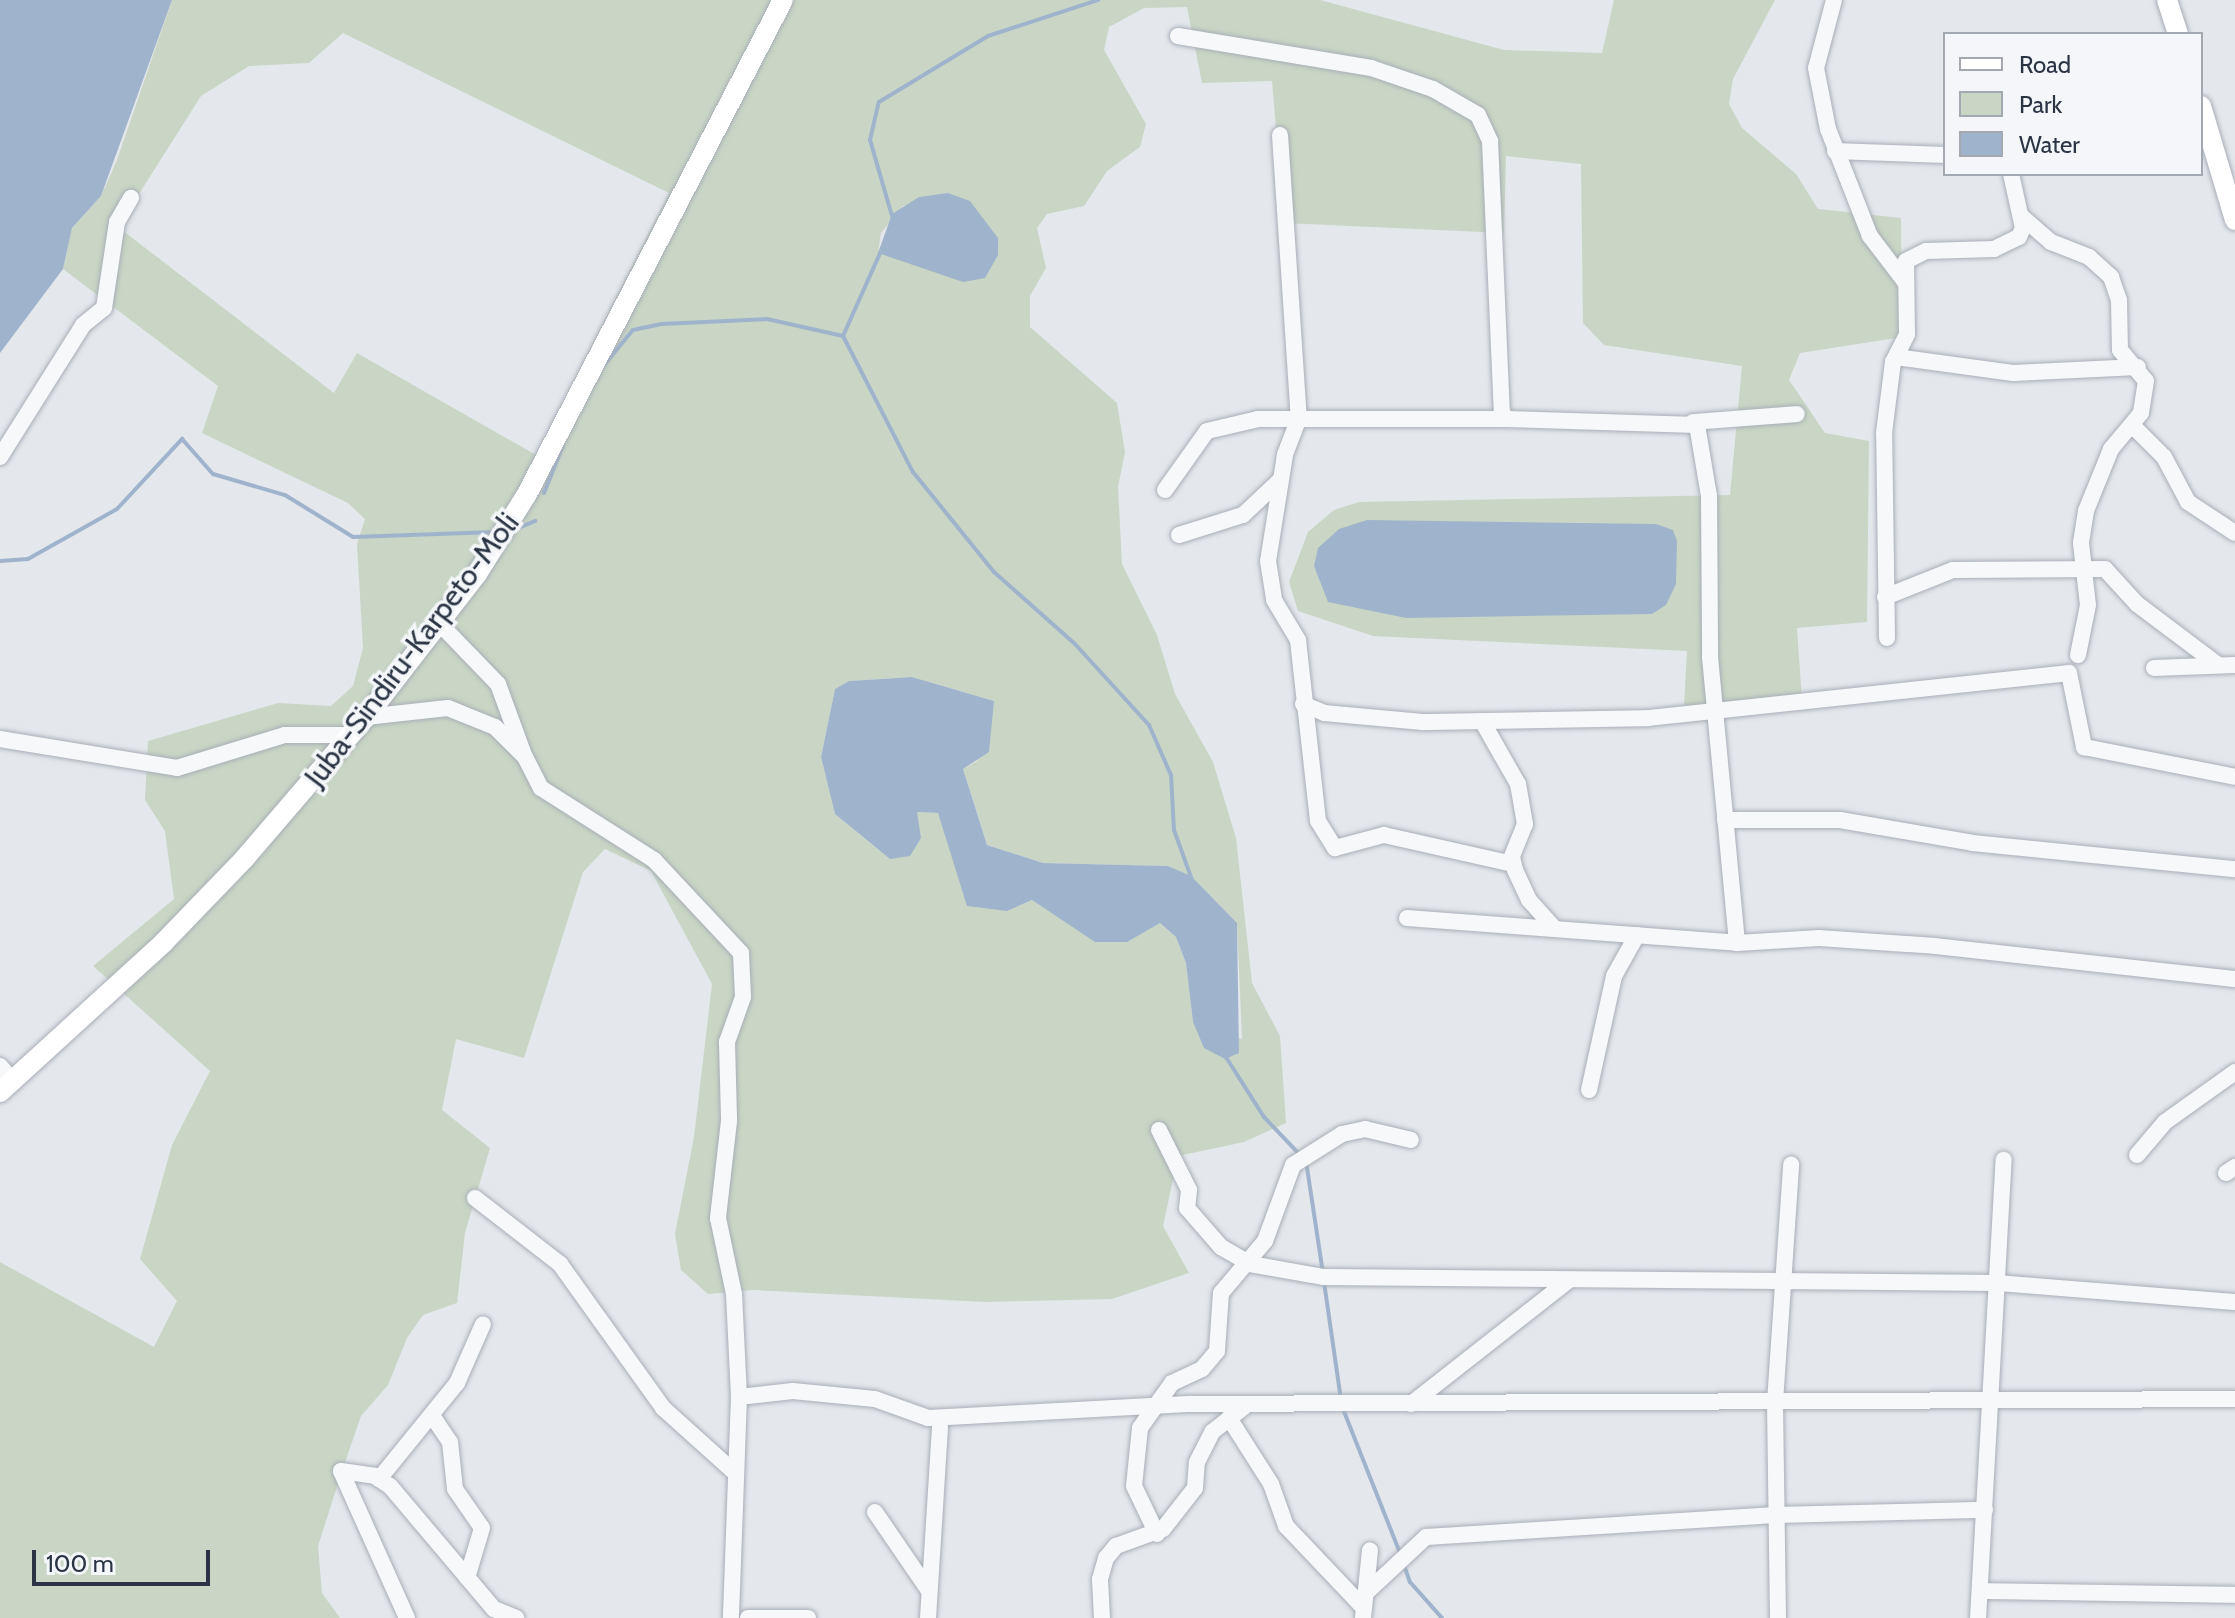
<!DOCTYPE html>
<style>
body{margin:0}
#map{position:relative;width:2235px;height:1618px;overflow:hidden;background:#e4e7ec;font-family:Cabin,sans-serif}
div>[style]{position:absolute}
[style*='--x']{left:calc(var(--x)*1px);top:calc(var(--y)*1px);width:calc(var(--w)*1px);rotate:calc(var(--a)*1deg)}
.green>*{inset:0;background:#c9d6c5}
.water>*{inset:0;background:#9fb4cc}
.stream>*{height:4px;margin:-2px;padding:0 2px;transform-origin:2px;border-radius:2px;background:#9fb4cc}
.roads{filter:drop-shadow(0 0 2px #a9aeb7) drop-shadow(0 0 2px #a9aeb7)}
.minor>*{height:16px;margin:-8px;padding:0 8px;transform-origin:8px;border-radius:8px;background:#f7f8fa}
.major>*{height:20px;margin:-10px;padding:0 10px;transform-origin:10px;border-radius:10px;background:#fff}
span{translate:-50% -50%;white-space:nowrap;text-align:center;line-height:1.15;-webkit-text-stroke:7px #f4f6f9;paint-order:stroke}
.street-label{font-size:30px;color:#2b3445}
.legend{position:absolute;left:1943px;top:32px;width:260px;height:144px;box-sizing:border-box;background:#f4f6f9;border:2px solid #a4a8b1;margin:0;padding:10px 14px;list-style:none;font-size:24px;color:#2b3445}
.legend li{display:flex;align-items:center;gap:16px;height:40px}
.legend b{width:40px;border:2px solid #a4a8b1}
.scale{position:absolute;left:32px;top:1550px;width:178px;height:36px;box-sizing:border-box;border:4px solid #2b3445;border-top:0;padding-left:10px;font-size:24px;line-height:28px;white-space:nowrap;color:#2b3445;-webkit-text-stroke:6px #f4f6f9;paint-order:stroke}
</style>
<div id="map">
<div class="green">
<i style="clip-path:polygon(evenodd,172px 0,1320px 0,1504px 50px,1602px 53px,1614px 0,1775px 0,1733px 79px,1729px 104px,1742px 128px,1796px 174px,1818px 209px,1901px 218px,1902px 337px,1800px 353px,1789px 380px,1825px 433px,1869px 441px,1867px 622px,1797px 628px,1802px 700px,1684px 707px,1687px 651px,1373px 636px,1298px 611px,1289px 582px,1308px 532px,1334px 510px,1359px 502px,1730px 495px,1742px 366px,1604px 345px,1583px 323px,1581px 164px,1506px 156px,1504px 233px,1284px 223px,1272px 81px,1202px 83px,1187px 7px,1144px 8px,1109px 27px,1104px 50px,1146px 124px,1140px 147px,1107px 171px,1084px 206px,1047px 214px,1037px 228px,1046px 268px,1030px 296px,1030px 327px,1117px 403px,1125px 452px,1118px 487px,1122px 564px,1157px 635px,1175px 694px,1213px 762px,1236px 838px,1252px 983px,1280px 1036px,1286px 1123px,1244px 1142px,1178px 1156px,1163px 1226px,1189px 1273px,1112px 1299px,985px 1302px,753px 1290px,708px 1294px,681px 1270px,675px 1234px,694px 1137px,712px 984px,651px 871px,605px 849px,583px 872px,524px 1058px,456px 1039px,442px 1110px,490px 1148px,465px 1233px,457px 1303px,423px 1315px,407px 1338px,388px 1385px,361px 1416px,341px 1474px,318px 1546px,322px 1593px,340px 1618px,0 1618px,0 1262px,154px 1347px,177px 1301px,140px 1259px,172px 1145px,210px 1071px,93px 966px,174px 899px,165px 831px,145px 800px,148px 741px,278px 703px,331px 706px,353px 686px,363px 648px,357px 544px,365px 519px,348px 503px,202px 433px,218px 386px,63px 269px,72px 228px,101px 196px,117px 160px,172px 0,343px 33px,669px 193px,536px 455px,357px 353px,334px 393px,118px 227px,201px 96px,249px 66px,309px 63px,343px 33px,172px 0,948px 193px,979px 220px,878px 253px,881px 233px,903px 206px,948px 193px,172px 0,912px 677px,994px 701px,977px 761px,963px 769px,987px 845px,1043px 863px,1168px 866px,1191px 877px,1237px 923px,1242px 1039px,1193px 1022px,1186px 963px,1176px 937px,1160px 923px,1096px 942px,1032px 900px,1007px 911px,938px 813px,917px 812px,880px 851px,835px 814px,821px 757px,835px 689px,849px 681px,912px 677px)"></i>
</div>
<div class="water">
<i style="clip-path:polygon(0 0,172px 0,101px 196px,72px 228px,63px 269px,0 353px)"></i>
<i style="clip-path:polygon(948px 193px,970px 201px,998px 238px,998px 255px,985px 278px,963px 282px,878px 253px,892px 214px,919px 197px)"></i>
<i style="clip-path:polygon(1367px 520px,1656px 524px,1673px 530px,1677px 541px,1676px 584px,1666px 605px,1652px 614px,1406px 618px,1328px 602px,1314px 566px,1318px 548px,1339px 529px)"></i>
<i style="clip-path:polygon(912px 677px,994px 701px,989px 752px,963px 769px,987px 845px,1043px 863px,1168px 866px,1191px 876px,1237px 923px,1239px 1053px,1225px 1059px,1204px 1048px,1193px 1022px,1186px 963px,1176px 937px,1160px 923px,1127px 942px,1095px 942px,1032px 900px,1007px 911px,967px 906px,938px 813px,917px 812px,921px 838px,910px 856px,890px 859px,835px 814px,821px 757px,835px 689px,849px 681px)"></i>
</div>
<div class="stream">
<i style="--x:892;--y:216;--w:79;--a:-106.1"></i>
<i style="--x:870;--y:140;--w:39;--a:-77"></i>
<i style="--x:879;--y:102;--w:127;--a:-31.2"></i>
<i style="--x:988;--y:36;--w:116;--a:-18.1"></i>
<i style="--x:843;--y:336;--w:93;--a:-65.9"></i>
<i style="--x:604;--y:365;--w:45;--a:-50.4"></i>
<i style="--x:633;--y:330;--w:29;--a:-12"></i>
<i style="--x:661;--y:324;--w:106;--a:-2.7"></i>
<i style="--x:767;--y:319;--w:78;--a:12.6"></i>
<i style="--x:843;--y:336;--w:153;--a:62.8"></i>
<i style="--x:913;--y:472;--w:129;--a:51"></i>
<i style="--x:994;--y:572;--w:108;--a:41.6"></i>
<i style="--x:1075;--y:644;--w:110;--a:47.6"></i>
<i style="--x:1149;--y:725;--w:55;--a:66.3"></i>
<i style="--x:1171;--y:775;--w:55;--a:86.9"></i>
<i style="--x:1174;--y:830;--w:53;--a:70.2"></i>
<i style="--x:544;--y:493;--w:52;--a:-68.4"></i>
<i style="--x:516;--y:529;--w:21;--a:-23"></i>
<i style="--x:0;--y:561;--w:28;--a:-4"></i>
<i style="--x:28;--y:559;--w:102;--a:-29.3"></i>
<i style="--x:117;--y:509;--w:96;--a:-47.1"></i>
<i style="--x:182;--y:439;--w:47;--a:48.5"></i>
<i style="--x:213;--y:474;--w:75;--a:16.3"></i>
<i style="--x:285;--y:495;--w:80;--a:31.7"></i>
<i style="--x:353;--y:537;--w:142;--a:-2"></i>
<i style="--x:1224;--y:1054;--w:75;--a:57.6"></i>
<i style="--x:1264;--y:1117;--w:52;--a:46.5"></i>
<i style="--x:1306;--y:1161;--w:114;--a:81.4"></i>
<i style="--x:1324;--y:1282;--w:119;--a:81.8"></i>
<i style="--x:1343;--y:1409;--w:155;--a:68.4"></i>
<i style="--x:1404;--y:1565;--w:18;--a:71"></i>
<i style="--x:1410;--y:1582;--w:48;--a:48.4"></i>
</div>
<div class="roads">
<div class="minor">
<i style="--x:1834;--y:0;--w:70;--a:104.8"></i>
<i style="--x:1816;--y:68;--w:62;--a:78.9"></i>
<i style="--x:1828;--y:129;--w:115;--a:68.6"></i>
<i style="--x:1870;--y:236;--w:58;--a:52.7"></i>
<i style="--x:1178;--y:36;--w:196;--a:9.4"></i>
<i style="--x:1371;--y:68;--w:65;--a:18.7"></i>
<i style="--x:1433;--y:89;--w:52;--a:30"></i>
<i style="--x:1478;--y:115;--w:29;--a:65"></i>
<i style="--x:1490;--y:141;--w:272;--a:87.5"></i>
<i style="--x:1502;--y:413;--w:8;--a:50"></i>
<i style="--x:1507;--y:419;--w:190;--a:1.8"></i>
<i style="--x:1697;--y:425;--w:72;--a:80.4"></i>
<i style="--x:1709;--y:496;--w:161;--a:89.6"></i>
<i style="--x:1710;--y:657;--w:287;--a:84.6"></i>
<i style="--x:1280;--y:135;--w:284;--a:86.2"></i>
<i style="--x:1299;--y:418;--w:40;--a:111"></i>
<i style="--x:1285;--y:455;--w:107;--a:99.1"></i>
<i style="--x:1268;--y:561;--w:39;--a:81"></i>
<i style="--x:1274;--y:600;--w:47;--a:59"></i>
<i style="--x:1298;--y:640;--w:182;--a:83.7"></i>
<i style="--x:1318;--y:821;--w:32;--a:58"></i>
<i style="--x:1335;--y:848;--w:51;--a:-14.9"></i>
<i style="--x:1384;--y:835;--w:132;--a:12.7"></i>
<i style="--x:1835;--y:151;--w:110;--a:2.1"></i>
<i style="--x:2021;--y:216;--w:40;--a:41"></i>
<i style="--x:2051;--y:242;--w:41;--a:21.5"></i>
<i style="--x:2089;--y:257;--w:30;--a:42"></i>
<i style="--x:2111;--y:277;--w:24;--a:71"></i>
<i style="--x:2119;--y:300;--w:50;--a:88.9"></i>
<i style="--x:2120;--y:350;--w:40;--a:50"></i>
<i style="--x:2146;--y:381;--w:32;--a:99"></i>
<i style="--x:2141;--y:413;--w:47;--a:129.8"></i>
<i style="--x:2111;--y:449;--w:67;--a:112"></i>
<i style="--x:2086;--y:511;--w:32;--a:99"></i>
<i style="--x:2081;--y:543;--w:62;--a:83.6"></i>
<i style="--x:2088;--y:605;--w:51;--a:101.3"></i>
<i style="--x:1896;--y:357;--w:118;--a:7.8"></i>
<i style="--x:2013;--y:373;--w:125;--a:-2.7"></i>
<i style="--x:1693;--y:422;--w:104;--a:-4.4"></i>
<i style="--x:2132;--y:425;--w:45;--a:45"></i>
<i style="--x:2164;--y:457;--w:51;--a:61.9"></i>
<i style="--x:2188;--y:502;--w:56;--a:33.4"></i>
<i style="--x:0;--y:457;--w:156;--a:-57.8"></i>
<i style="--x:83;--y:325;--w:27;--a:-39"></i>
<i style="--x:104;--y:308;--w:87;--a:-81.4"></i>
<i style="--x:117;--y:222;--w:28;--a:-60"></i>
<i style="--x:1165;--y:490;--w:72;--a:-54.6"></i>
<i style="--x:1207;--y:431;--w:52;--a:-13.2"></i>
<i style="--x:1258;--y:419;--w:249;--a:0"></i>
<i style="--x:1179;--y:535;--w:67;--a:-17.4"></i>
<i style="--x:1243;--y:515;--w:51;--a:-43.4"></i>
<i style="--x:1885;--y:597;--w:73;--a:-21.7"></i>
<i style="--x:1953;--y:570;--w:152;--a:-0.4"></i>
<i style="--x:2105;--y:569;--w:47;--a:47.6"></i>
<i style="--x:2137;--y:604;--w:100;--a:36.9"></i>
<i style="--x:439;--y:623;--w:85;--a:46"></i>
<i style="--x:498;--y:684;--w:76;--a:69.9"></i>
<i style="--x:1887;--y:638;--w:205;--a:-90.8"></i>
<i style="--x:1884;--y:433;--w:72;--a:-82.8"></i>
<i style="--x:1893;--y:362;--w:31;--a:-63"></i>
<i style="--x:1907;--y:334;--w:73;--a:-90.8"></i>
<i style="--x:1906;--y:261;--w:22;--a:-27"></i>
<i style="--x:1926;--y:251;--w:68;--a:-1.7"></i>
<i style="--x:1994;--y:249;--w:28;--a:-26"></i>
<i style="--x:2019;--y:237;--w:10;--a:-66"></i>
<i style="--x:2023;--y:228;--w:55;--a:-102.5"></i>
<i style="--x:2154;--y:668;--w:81;--a:-2.1"></i>
<i style="--x:1303;--y:704;--w:23;--a:23"></i>
<i style="--x:1324;--y:713;--w:99;--a:5.2"></i>
<i style="--x:1423;--y:722;--w:225;--a:-1"></i>
<i style="--x:1648;--y:718;--w:423;--a:-6.1"></i>
<i style="--x:2069;--y:673;--w:76;--a:78.5"></i>
<i style="--x:2084;--y:747;--w:154;--a:11.2"></i>
<i style="--x:366;--y:717;--w:82;--a:-6.3"></i>
<i style="--x:448;--y:708;--w:51;--a:22"></i>
<i style="--x:495;--y:727;--w:42;--a:45"></i>
<i style="--x:525;--y:757;--w:35;--a:63"></i>
<i style="--x:541;--y:788;--w:134;--a:32.5"></i>
<i style="--x:654;--y:860;--w:127;--a:46.9"></i>
<i style="--x:741;--y:953;--w:44;--a:87.4"></i>
<i style="--x:743;--y:997;--w:48;--a:109.6"></i>
<i style="--x:727;--y:1042;--w:79;--a:88.5"></i>
<i style="--x:729;--y:1121;--w:98;--a:96.5"></i>
<i style="--x:718;--y:1218;--w:78;--a:78.1"></i>
<i style="--x:734;--y:1294;--w:103;--a:87.2"></i>
<i style="--x:739;--y:1397;--w:221;--a:92.1"></i>
<i style="--x:1482;--y:721;--w:73;--a:60.3"></i>
<i style="--x:1518;--y:784;--w:41;--a:80.1"></i>
<i style="--x:1525;--y:824;--w:35;--a:112"></i>
<i style="--x:1512;--y:857;--w:13;--a:77"></i>
<i style="--x:1515;--y:870;--w:33;--a:65"></i>
<i style="--x:1529;--y:900;--w:38;--a:48"></i>
<i style="--x:0;--y:739;--w:179;--a:9.3"></i>
<i style="--x:177;--y:768;--w:113;--a:-17"></i>
<i style="--x:285;--y:735;--w:66;--a:0"></i>
<i style="--x:1725;--y:820;--w:115;--a:0"></i>
<i style="--x:1840;--y:820;--w:135;--a:9.8"></i>
<i style="--x:1973;--y:843;--w:263;--a:5.7"></i>
<i style="--x:1407;--y:918;--w:331;--a:4.3"></i>
<i style="--x:1737;--y:943;--w:82;--a:-3.5"></i>
<i style="--x:1819;--y:938;--w:116;--a:3.9"></i>
<i style="--x:1935;--y:946;--w:302;--a:6.3"></i>
<i style="--x:0;--y:1066;--w:18;--a:49"></i>
<i style="--x:1589;--y:1090;--w:117;--a:-77.6"></i>
<i style="--x:1614;--y:976;--w:47;--a:-60.7"></i>
<i style="--x:1159;--y:1130;--w:67;--a:63.4"></i>
<i style="--x:1189;--y:1190;--w:18;--a:96"></i>
<i style="--x:1187;--y:1208;--w:52;--a:48.9"></i>
<i style="--x:1221;--y:1247;--w:34;--a:30"></i>
<i style="--x:1250;--y:1264;--w:74;--a:10.1"></i>
<i style="--x:1323;--y:1277;--w:675;--a:0.51"></i>
<i style="--x:1998;--y:1283;--w:238;--a:4.6"></i>
<i style="--x:2137;--y:1155;--w:43;--a:-49.7"></i>
<i style="--x:2165;--y:1122;--w:86;--a:-35.5"></i>
<i style="--x:2226;--y:1173;--w:11;--a:-34"></i>
<i style="--x:475;--y:1198;--w:108;--a:37.8"></i>
<i style="--x:560;--y:1264;--w:177;--a:54.4"></i>
<i style="--x:663;--y:1408;--w:94;--a:42"></i>
<i style="--x:739;--y:1397;--w:54;--a:-6.3"></i>
<i style="--x:793;--y:1391;--w:82;--a:5.6"></i>
<i style="--x:875;--y:1399;--w:56;--a:19.7"></i>
<i style="--x:928;--y:1418;--w:261;--a:-3.1"></i>
<i style="--x:1189;--y:1404;--w:1046;--a:-0.27"></i>
<i style="--x:1411;--y:1404;--w:199;--a:-38.1"></i>
<i style="--x:433;--y:1417;--w:30;--a:56"></i>
<i style="--x:450;--y:1442;--w:47;--a:83.9"></i>
<i style="--x:455;--y:1489;--w:47;--a:55.3"></i>
<i style="--x:482;--y:1528;--w:52;--a:106.7"></i>
<i style="--x:1229;--y:1418;--w:78;--a:57.5"></i>
<i style="--x:1271;--y:1484;--w:45;--a:70.3"></i>
<i style="--x:1286;--y:1526;--w:112;--a:46.5"></i>
<i style="--x:379;--y:1479;--w:124;--a:-50.9"></i>
<i style="--x:457;--y:1383;--w:64;--a:-66.2"></i>
<i style="--x:875;--y:1512;--w:96;--a:55.6"></i>
<i style="--x:1157;--y:1534;--w:53;--a:-115.6"></i>
<i style="--x:1134;--y:1486;--w:58;--a:-84.1"></i>
<i style="--x:1140;--y:1428;--w:55;--a:-54.6"></i>
<i style="--x:1172;--y:1383;--w:33;--a:-25"></i>
<i style="--x:1202;--y:1369;--w:23;--a:-50"></i>
<i style="--x:1217;--y:1351;--w:58;--a:-86.1"></i>
<i style="--x:1221;--y:1293;--w:68;--a:-49.8"></i>
<i style="--x:1265;--y:1241;--w:81;--a:-69.8"></i>
<i style="--x:1293;--y:1165;--w:58;--a:-32.3"></i>
<i style="--x:1342;--y:1134;--w:24;--a:-12"></i>
<i style="--x:1365;--y:1129;--w:47;--a:13.4"></i>
<i style="--x:1981;--y:1591;--w:254;--a:0.9"></i>
<i style="--x:1367;--y:1592;--w:81;--a:-43"></i>
<i style="--x:1426;--y:1537;--w:350;--a:-3.6"></i>
<i style="--x:1775;--y:1515;--w:210;--a:-1.4"></i>
<i style="--x:407;--y:1618;--w:161;--a:-114.2"></i>
<i style="--x:341;--y:1471;--w:34;--a:8"></i>
<i style="--x:375;--y:1476;--w:18;--a:34"></i>
<i style="--x:390;--y:1486;--w:161;--a:49.8"></i>
<i style="--x:494;--y:1609;--w:24;--a:22"></i>
<i style="--x:748;--y:1618;--w:60;--a:0"></i>
<i style="--x:928;--y:1618;--w:191;--a:-86.4"></i>
<i style="--x:1102;--y:1618;--w:39;--a:-93"></i>
<i style="--x:1100;--y:1579;--w:22;--a:-74"></i>
<i style="--x:1106;--y:1558;--w:16;--a:-50"></i>
<i style="--x:1116;--y:1546;--w:50;--a:-19.9"></i>
<i style="--x:1163;--y:1529;--w:52;--a:-52"></i>
<i style="--x:1195;--y:1488;--w:26;--a:-86"></i>
<i style="--x:1197;--y:1462;--w:34;--a:-63"></i>
<i style="--x:1212;--y:1432;--w:41;--a:-38"></i>
<i style="--x:1363;--y:1618;--w:68;--a:-84.1"></i>
<i style="--x:1778;--y:1618;--w:216;--a:-90.8"></i>
<i style="--x:1775;--y:1402;--w:238;--a:-86.1"></i>
<i style="--x:1978;--y:1618;--w:459;--a:-86.8"></i>
</div>
<div class="major">
<i style="--x:2167;--y:0;--w:36;--a:72"></i>
<i style="--x:2201;--y:106;--w:119;--a:73.4"></i>
<i style="--x:0;--y:1092;--w:222;--a:-42.4"></i>
<i style="--x:164;--y:942;--w:117;--a:-46"></i>
<i style="--x:245;--y:858;--w:186;--a:-49.4"></i>
<i style="--x:366;--y:717;--w:181;--a:-52.2"></i>
<i style="--x:477;--y:574;--w:94;--a:-58"></i>
<i style="--x:527;--y:494;--w:556;--a:-62.61"></i>
</div>
</div>
<div class="street-label">
<span style="left:412px;top:650px;rotate:-53deg">Juba-Sindiru-Karpeto-Moli</span>
</div>
<ul class="legend">
<li><b style="height:10px;background:#fff"></b>Road</li>
<li><b style="height:22px;background:#c9d6c5"></b>Park</li>
<li><b style="height:22px;background:#9fb4cc"></b>Water</li>
</ul>
<div class="scale">100 m</div>
</div>
